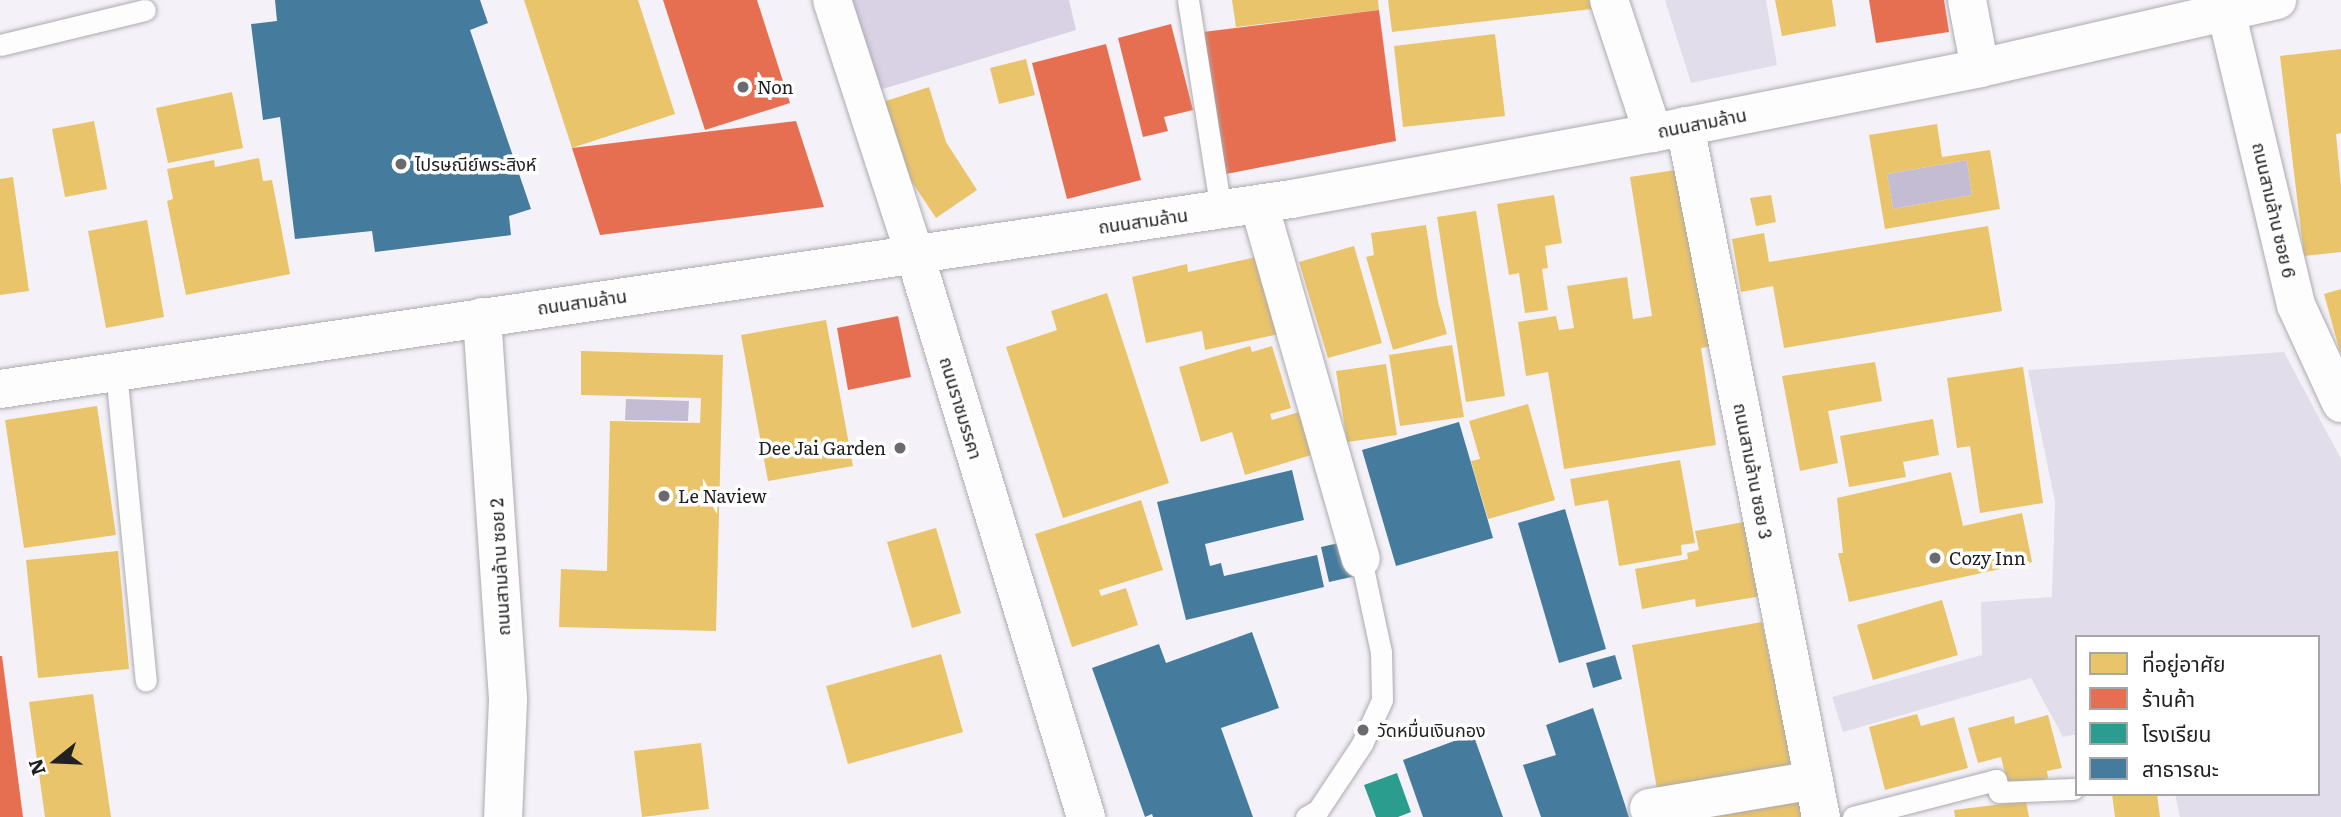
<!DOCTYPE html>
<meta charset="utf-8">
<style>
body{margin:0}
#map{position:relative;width:2341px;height:817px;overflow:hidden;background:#f4f2f8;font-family:Literata,"Noto Sans Thai",serif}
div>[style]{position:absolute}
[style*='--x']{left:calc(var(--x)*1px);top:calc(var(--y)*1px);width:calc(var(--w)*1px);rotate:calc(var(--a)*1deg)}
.green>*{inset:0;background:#e1ddea}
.forest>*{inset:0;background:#d8d2e4}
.water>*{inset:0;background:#c4bcd2}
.homes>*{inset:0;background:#e9c46a}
.shops>*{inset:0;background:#e76f51}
.schools>*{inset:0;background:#2a9d8f}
.public>*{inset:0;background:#457b9d}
.roads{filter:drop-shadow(0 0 2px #acaaaf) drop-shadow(0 0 2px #acaaaf)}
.service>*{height:21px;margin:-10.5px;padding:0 10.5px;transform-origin:10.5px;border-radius:10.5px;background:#fdfdfe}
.minor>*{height:38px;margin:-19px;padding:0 19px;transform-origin:19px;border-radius:19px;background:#fdfdfe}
.tertiary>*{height:38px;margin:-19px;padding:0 19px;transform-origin:19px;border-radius:19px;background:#fdfdfe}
.dots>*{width:19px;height:19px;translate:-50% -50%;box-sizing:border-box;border:4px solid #fff;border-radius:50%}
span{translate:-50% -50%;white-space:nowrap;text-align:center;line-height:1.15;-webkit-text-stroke:7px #fff;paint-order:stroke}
.poi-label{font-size:18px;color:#212023}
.left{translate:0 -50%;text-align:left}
.right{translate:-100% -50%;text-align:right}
.street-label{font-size:18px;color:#212023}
.legend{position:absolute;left:2075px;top:635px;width:245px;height:161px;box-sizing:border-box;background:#fff;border:2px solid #a6a6a7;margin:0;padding:9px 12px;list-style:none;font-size:21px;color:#212023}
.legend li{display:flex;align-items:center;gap:14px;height:35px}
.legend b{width:35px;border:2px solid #a6a6a7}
.north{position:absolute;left:21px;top:726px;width:70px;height:70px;-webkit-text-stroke:5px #fff;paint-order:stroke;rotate:252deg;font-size:19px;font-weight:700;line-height:28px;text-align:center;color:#212023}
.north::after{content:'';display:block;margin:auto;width:24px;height:32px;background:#212023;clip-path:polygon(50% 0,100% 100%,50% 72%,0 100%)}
</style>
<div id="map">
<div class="green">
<i style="clip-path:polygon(1665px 0,1766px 0,1777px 65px,1691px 83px)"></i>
<i style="clip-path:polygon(2284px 352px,2341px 459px,2341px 817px,2180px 817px,2175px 794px,2318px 794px,2318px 637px,2077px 637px,2077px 734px,2063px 737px,2031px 678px,1843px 732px,1832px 697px,1982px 655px,1981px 602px,2052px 597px,2055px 502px,2028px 370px)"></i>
</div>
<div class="forest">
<i style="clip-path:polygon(848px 0,1069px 0,1076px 30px,873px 92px)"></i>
</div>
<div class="water">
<i style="clip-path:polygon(1967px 160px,1972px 195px,1893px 209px,1887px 174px)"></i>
<i style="clip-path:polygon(626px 399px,689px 401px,688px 421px,625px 420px)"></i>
</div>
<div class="homes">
<i style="clip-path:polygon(524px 0,638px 0,675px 114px,572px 148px)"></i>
<i style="clip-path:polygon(1232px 0,1378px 0,1379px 10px,1236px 27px)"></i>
<i style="clip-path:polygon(1388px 0,1589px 0,1592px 9px,1392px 32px)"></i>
<i style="clip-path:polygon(1775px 0,1832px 0,1836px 26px,1782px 36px)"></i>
<i style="clip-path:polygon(1495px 34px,1505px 116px,1403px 127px,1394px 46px)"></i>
<i style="clip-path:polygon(2341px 49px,2341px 133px,2336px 134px,2341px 186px,2341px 252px,2304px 256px,2280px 56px)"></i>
<i style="clip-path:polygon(1026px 59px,1035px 95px,999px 104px,990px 68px)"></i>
<i style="clip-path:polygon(929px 87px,946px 142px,977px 190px,936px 218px,904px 170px,883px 102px)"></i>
<i style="clip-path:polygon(232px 92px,243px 148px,168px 163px,156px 108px)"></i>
<i style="clip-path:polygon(94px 121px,107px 189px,65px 197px,52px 129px)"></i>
<i style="clip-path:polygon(evenodd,1937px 124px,1942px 157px,1990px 150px,2000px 209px,1885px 229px,1869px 135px,1937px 124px,1967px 160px,1972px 195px,1893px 209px,1887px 174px,1967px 160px)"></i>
<i style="clip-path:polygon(259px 158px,263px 181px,272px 180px,290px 274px,186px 295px,167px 201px,173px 199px,167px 169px,214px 160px,215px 167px)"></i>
<i style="clip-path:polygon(1688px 168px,1719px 345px,1701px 348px,1716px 445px,1564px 469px,1548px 372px,1526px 376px,1518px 322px,1556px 316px,1559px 330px,1574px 328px,1567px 286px,1627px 277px,1633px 319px,1652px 316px,1630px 177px)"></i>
<i style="clip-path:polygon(13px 177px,29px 291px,0 295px,0 179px)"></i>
<i style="clip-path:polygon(1554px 195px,1562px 243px,1545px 246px,1548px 268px,1542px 269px,1548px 310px,1525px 313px,1519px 273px,1509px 275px,1497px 204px)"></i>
<i style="clip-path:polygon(1771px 195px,1776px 222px,1756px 226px,1750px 198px)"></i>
<i style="clip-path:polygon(1476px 211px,1505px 396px,1466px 402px,1437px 217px)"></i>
<i style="clip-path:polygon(147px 220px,164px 317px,106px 328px,88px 231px)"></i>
<i style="clip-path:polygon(1426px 225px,1438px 302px,1447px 334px,1393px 350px,1366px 257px,1374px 255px,1371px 233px)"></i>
<i style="clip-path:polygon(1988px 226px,2002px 311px,1784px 348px,1773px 286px,1741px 292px,1732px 239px,1764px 233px,1769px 262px)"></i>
<i style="clip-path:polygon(1354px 246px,1382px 343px,1328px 358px,1299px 262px)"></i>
<i style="clip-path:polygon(1261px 256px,1279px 334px,1205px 350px,1202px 331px,1146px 343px,1132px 277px,1187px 264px,1188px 272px)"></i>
<i style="clip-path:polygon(2341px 289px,2341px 352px,2340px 352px,2324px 294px)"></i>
<i style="clip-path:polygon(1107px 293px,1169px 483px,1063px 518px,1006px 347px,1057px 330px,1051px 311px)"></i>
<i style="clip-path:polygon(826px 320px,853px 466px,768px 481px,741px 335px)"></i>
<i style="clip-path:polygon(1452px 345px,1464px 417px,1400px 426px,1389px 355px)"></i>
<i style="clip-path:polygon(1250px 346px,1252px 352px,1272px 346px,1291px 408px,1270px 414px,1272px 420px,1306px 410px,1318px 453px,1245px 475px,1232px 432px,1201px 442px,1179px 367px)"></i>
<i style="clip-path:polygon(581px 351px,723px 355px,716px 631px,559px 627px,561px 569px,607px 571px,610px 421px,700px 423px,701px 398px,581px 395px)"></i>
<i style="clip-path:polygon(1875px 362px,1882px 401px,1828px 411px,1838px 463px,1800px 471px,1782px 376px)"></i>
<i style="clip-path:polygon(1386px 364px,1397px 435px,1347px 442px,1336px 371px)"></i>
<i style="clip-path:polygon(2023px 367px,2043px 503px,1980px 513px,1970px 446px,1957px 448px,1947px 378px)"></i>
<i style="clip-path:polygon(1528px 404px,1555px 500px,1488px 519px,1471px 461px,1480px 459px,1469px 421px)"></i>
<i style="clip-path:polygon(97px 406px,116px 535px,24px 548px,5px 420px)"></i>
<i style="clip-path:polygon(1933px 419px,1939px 455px,1903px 462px,1906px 477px,1849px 487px,1840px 436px)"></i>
<i style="clip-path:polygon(1680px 460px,1695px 543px,1681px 545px,1682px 555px,1619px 566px,1608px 500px,1575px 506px,1570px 479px)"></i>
<i style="clip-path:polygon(1951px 472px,1963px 526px,2022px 513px,2032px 562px,1849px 602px,1838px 553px,1843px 553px,1837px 498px)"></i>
<i style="clip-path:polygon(1141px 500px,1163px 570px,1099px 590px,1101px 596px,1126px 588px,1138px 625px,1072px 647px,1035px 534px)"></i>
<i style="clip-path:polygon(1749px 521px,1762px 596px,1696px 607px,1695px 599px,1642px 609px,1635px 569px,1688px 559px,1687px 553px,1699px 550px,1695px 531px)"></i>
<i style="clip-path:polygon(936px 528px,961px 613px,912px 628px,887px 542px)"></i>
<i style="clip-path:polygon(118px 551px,129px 669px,38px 678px,26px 560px)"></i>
<i style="clip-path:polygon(1942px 600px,1958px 655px,1873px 680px,1857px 625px)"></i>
<i style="clip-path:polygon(1762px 622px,1772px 671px,1777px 670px,1797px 779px,1659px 801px,1632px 645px)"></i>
<i style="clip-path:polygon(941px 654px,963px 732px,848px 764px,826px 686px)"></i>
<i style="clip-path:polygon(93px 694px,111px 817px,45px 817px,29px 702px)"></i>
<i style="clip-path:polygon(1917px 714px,1921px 726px,1954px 717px,1968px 768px,1885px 790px,1869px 727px)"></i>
<i style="clip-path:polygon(2048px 715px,2062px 768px,2047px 771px,2048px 778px,2009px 789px,2001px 757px,1978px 763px,1968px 728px,2014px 716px,2015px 724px)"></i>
<i style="clip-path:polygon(701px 743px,709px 809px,642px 817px,634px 751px)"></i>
<i style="clip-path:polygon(2112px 794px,2157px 794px,2160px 817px,2115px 817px)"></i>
<i style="clip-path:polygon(1806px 796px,1810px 817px,1655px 817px)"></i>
<i style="clip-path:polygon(2026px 801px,2029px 817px,1955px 817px,1954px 810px)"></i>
</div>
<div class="shops">
<i style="clip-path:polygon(663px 0,757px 0,790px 103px,705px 130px)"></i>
<i style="clip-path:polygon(1869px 0,1944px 0,1949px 32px,1876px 43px)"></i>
<i style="clip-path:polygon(1379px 10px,1396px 141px,1221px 175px,1203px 32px)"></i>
<i style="clip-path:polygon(1171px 24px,1193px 110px,1164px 117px,1168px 131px,1143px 137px,1118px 38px)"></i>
<i style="clip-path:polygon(1106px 44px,1141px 180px,1067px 199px,1032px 63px)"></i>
<i style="clip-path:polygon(796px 121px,824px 207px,600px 235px,572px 148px)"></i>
<i style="clip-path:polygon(898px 316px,911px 377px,848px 390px,837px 328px)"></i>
<i style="clip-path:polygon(0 656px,2px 656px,23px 817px,0 817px)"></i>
</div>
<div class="schools">
<i style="clip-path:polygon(1397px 773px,1411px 812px,1398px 817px,1376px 817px,1364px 785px)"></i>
</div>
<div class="public">
<i style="clip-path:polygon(275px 0,480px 0,488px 23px,470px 30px,531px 209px,509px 216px,511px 235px,375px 252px,372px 231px,295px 239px,280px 117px,263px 120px,251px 24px,277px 21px)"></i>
<i style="clip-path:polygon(1459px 422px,1493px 538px,1396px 566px,1362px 450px)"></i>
<i style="clip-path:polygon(1292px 470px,1304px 520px,1205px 544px,1210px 566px,1221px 563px,1224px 576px,1317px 555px,1324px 587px,1186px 620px,1157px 502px)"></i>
<i style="clip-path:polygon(1565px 509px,1606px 649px,1559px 663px,1518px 523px)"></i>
<i style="clip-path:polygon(1348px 541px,1356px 576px,1329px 582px,1321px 547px)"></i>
<i style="clip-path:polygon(1252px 632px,1279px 708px,1221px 728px,1253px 817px,1153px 817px,1152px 814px,1145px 817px,1092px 668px,1159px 644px,1166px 663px)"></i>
<i style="clip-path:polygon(1615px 655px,1622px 679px,1593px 688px,1586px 663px)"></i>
<i style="clip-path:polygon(1593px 708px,1629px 817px,1541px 817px,1523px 765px,1556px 755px,1546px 725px)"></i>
<i style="clip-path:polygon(1473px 734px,1503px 817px,1423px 817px,1403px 760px)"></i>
</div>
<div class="roads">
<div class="service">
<i style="--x:1188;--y:0;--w:213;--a:81.1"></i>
<i style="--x:0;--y:45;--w:149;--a:-13.6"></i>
<i style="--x:116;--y:371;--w:311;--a:84.5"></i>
<i style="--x:1306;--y:817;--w:14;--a:-30"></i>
<i style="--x:1318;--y:810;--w:79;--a:-56.3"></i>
<i style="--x:1362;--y:744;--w:48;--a:-65.6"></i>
<i style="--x:1382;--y:700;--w:48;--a:-91.2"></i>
<i style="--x:1381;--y:652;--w:95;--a:-102.1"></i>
<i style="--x:1853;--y:817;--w:148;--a:-14.5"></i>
<i style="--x:1996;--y:780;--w:12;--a:76"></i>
<i style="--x:1999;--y:792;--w:74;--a:-2.3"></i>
</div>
<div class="minor">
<i style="--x:1609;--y:0;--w:140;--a:71.7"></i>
<i style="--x:1967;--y:0;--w:69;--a:79.2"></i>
<i style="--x:2226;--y:11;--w:302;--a:76.6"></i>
<i style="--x:2296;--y:305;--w:108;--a:65.3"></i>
<i style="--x:1685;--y:126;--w:704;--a:78.87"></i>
<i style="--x:1259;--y:204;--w:369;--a:74"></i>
<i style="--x:482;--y:317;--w:384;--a:86.1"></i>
<i style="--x:508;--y:700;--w:117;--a:92.4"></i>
<i style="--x:1649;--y:808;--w:167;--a:-9.6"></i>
</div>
<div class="tertiary">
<i style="--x:832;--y:0;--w:265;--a:72"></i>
<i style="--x:914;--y:252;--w:591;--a:73.07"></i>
<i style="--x:0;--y:389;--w:1306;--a:-8.37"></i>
<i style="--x:1292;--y:199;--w:367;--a:-10.4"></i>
<i style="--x:1653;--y:133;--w:333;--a:-11.2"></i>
<i style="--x:1980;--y:68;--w:305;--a:-12.9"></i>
</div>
</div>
<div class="dots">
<i style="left:743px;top:87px;background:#6b6a6e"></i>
<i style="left:401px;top:164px;background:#6b6a6e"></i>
<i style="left:900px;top:448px;background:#6b6a6e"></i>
<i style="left:664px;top:496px;background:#6b6a6e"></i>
<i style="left:1935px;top:558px;background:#6b6a6e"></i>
<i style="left:1363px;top:730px;background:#6b6a6e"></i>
</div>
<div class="poi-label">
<span class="left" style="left:757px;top:87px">Non</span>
<span class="left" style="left:415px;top:164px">ไปรษณีย์พระสิงห์</span>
<span class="right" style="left:886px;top:448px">Dee Jai Garden</span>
<span class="left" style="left:678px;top:496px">Le Naview</span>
<span class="left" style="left:1949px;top:558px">Cozy Inn</span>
<span class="left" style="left:1377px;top:730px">วัดหมื่นเงินกอง</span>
</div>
<div class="street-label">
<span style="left:1702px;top:123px;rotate:-11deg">ถนนสามล้าน</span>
<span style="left:2274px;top:210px;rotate:77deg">ถนนสามล้าน ซอย 6</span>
<span style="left:1143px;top:221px;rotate:-8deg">ถนนสามล้าน</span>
<span style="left:582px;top:302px;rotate:-8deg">ถนนสามล้าน</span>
<span style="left:961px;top:408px;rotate:73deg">ถนนราชมรรคา</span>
<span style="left:1753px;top:471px;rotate:79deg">ถนนสามล้าน ซอย 3</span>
<span style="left:500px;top:567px;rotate:-93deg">ถนนสามล้าน ซอย 2</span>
</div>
<ul class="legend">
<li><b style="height:19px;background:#e9c46a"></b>ที่อยู่อาศัย</li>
<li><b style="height:19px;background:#e76f51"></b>ร้านค้า</li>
<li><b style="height:19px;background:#2a9d8f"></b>โรงเรียน</li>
<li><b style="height:19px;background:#457b9d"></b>สาธารณะ</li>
</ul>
<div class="north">N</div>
</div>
